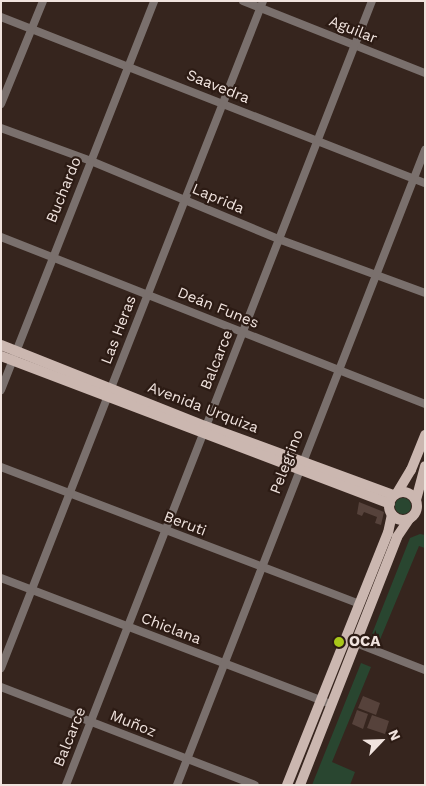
<!DOCTYPE html>
<meta charset="utf-8">
<style>
body{margin:0}
#map{position:relative;width:426px;height:786px;overflow:hidden;background:#36251e;font-family:"Work Sans",sans-serif}
div>[style]{position:absolute}
[style*='--x']{left:calc(var(--x)*1px);top:calc(var(--y)*1px);width:calc(var(--w)*1px);rotate:calc(var(--a)*1deg)}
.green>*{inset:0;background:#294630}
.round{border-radius:50%}
.building>*{inset:0;background:#56423b}
.minor>*{height:8px;margin:-4px;padding:0 4px;transform-origin:4px;border-radius:4px;background:#7a706d}
.major>*{height:10px;margin:-5px;padding:0 5px;transform-origin:5px;border-radius:5px;background:#cbb7b0}
.major>.ring{margin:-5px;padding:0;box-sizing:content-box;background:none;border:10px solid #cbb7b0;border-radius:50%}
.dots>*{width:14px;height:14px;translate:-50% -50%;box-sizing:border-box;border:2px solid #2c1b14;border-radius:50%}
span{translate:-50% -50%;white-space:nowrap;text-align:center;line-height:1.15;-webkit-text-stroke:4.5px #2c1b14;paint-order:stroke}
.street-label{font-size:15px;color:#f0e3de}
.poi-label{font-size:15px;color:#f0e3de;font-weight:700}
.left{translate:0 -50%;text-align:left}
.frame{position:absolute;inset:0;border:2px solid #f0e3de;pointer-events:none}
.north{position:absolute;left:356px;top:716px;width:50px;height:50px;-webkit-text-stroke:4px #2c1b14;paint-order:stroke;rotate:66deg;font-size:14px;font-weight:700;line-height:20px;text-align:center;color:#f0e3de}
.north::after{content:'';display:block;margin:auto;width:18px;height:22px;background:#f0e3de;clip-path:polygon(50% 0,100% 100%,50% 72%,0 100%)}
</style>
<div id="map">
<div class="green">
<i class="round" style="left:395px;top:498px;width:16px;height:16px"></i>
<i style="clip-path:polygon(420px 534px,425px 535px,425px 548px,419px 546px,379px 642px,370px 639px,410px 538px)"></i>
<i style="clip-path:polygon(361px 663px,371px 667px,332px 762px,355px 772px,350px 785px,312px 785px)"></i>
</div>
<div class="building">
<i style="clip-path:polygon(359px 502px,384px 512px,381px 525px,375px 523px,377px 517px,364px 512px,362px 516px,357px 514px)"></i>
<i style="clip-path:polygon(363px 696px,380px 703px,376px 715px,358px 708px)"></i>
<i style="clip-path:polygon(357px 710px,368px 714px,363px 729px,352px 724px)"></i>
<i style="clip-path:polygon(372px 715px,389px 721px,385px 734px,367px 728px)"></i>
</div>
<div class="minor">
<i style="--x:243;--y:1;--w:196;--a:21.6"></i>
<i style="--x:1;--y:17;--w:455;--a:21.4"></i>
<i style="--x:1;--y:104;--w:111;--a:-67.8"></i>
<i style="--x:1;--y:128;--w:96;--a:20.1"></i>
<i style="--x:91;--y:161;--w:206;--a:22.6"></i>
<i style="--x:281;--y:240;--w:153;--a:20.2"></i>
<i style="--x:1;--y:237;--w:456;--a:21.5"></i>
<i style="--x:1;--y:390;--w:418;--a:-68.5"></i>
<i style="--x:1;--y:467;--w:383;--a:20.9"></i>
<i style="--x:1;--y:578;--w:353;--a:20.9"></i>
<i style="--x:356;--y:643;--w:74;--a:21.4"></i>
<i style="--x:1;--y:668;--w:717;--a:-68.55"></i>
<i style="--x:1;--y:687;--w:272;--a:21.1"></i>
<i style="--x:66;--y:785;--w:842;--a:-68.68"></i>
<i style="--x:177;--y:785;--w:682;--a:-68.67"></i>
</div>
<div class="major">
<i style="--x:1;--y:345;--w:219;--a:21.7"></i>
<i style="--x:205;--y:426;--w:201;--a:20.1"></i>
<i style="--x:1;--y:356;--w:416;--a:20.8"></i>
<i class="ring" style="left:389px;top:492px;width:18px;height:18px"></i>
<i style="--x:397;--y:493;--w:27;--a:-59"></i>
<i style="--x:411;--y:470;--w:38;--a:-68"></i>
<i style="--x:416;--y:500;--w:35;--a:-75"></i>
<i style="--x:287;--y:785;--w:271;--a:-68.2"></i>
<i style="--x:388;--y:533;--w:19;--a:-78"></i>
<i style="--x:300;--y:785;--w:266;--a:-68.6"></i>
<i style="--x:397;--y:537;--w:22;--a:-56"></i>
</div>
<div class="dots">
<i style="left:339px;top:642px;background:#a9c719"></i>
</div>
<div class="street-label">
<span style="left:353px;top:30px;rotate:22deg">Aguilar</span>
<span style="left:218px;top:87px;rotate:22deg">Saavedra</span>
<span style="left:64px;top:190px;rotate:-68deg">Buchardo</span>
<span style="left:218px;top:199px;rotate:23deg">Laprida</span>
<span style="left:218px;top:308px;rotate:22deg">Deán Funes</span>
<span style="left:119px;top:330px;rotate:-69deg">Las Heras</span>
<span style="left:217px;top:360px;rotate:-68deg">Balcarce</span>
<span style="left:203px;top:408px;rotate:21deg">Avenida Urquiza</span>
<span style="left:287px;top:462px;rotate:-69deg">Pelegrino</span>
<span style="left:185px;top:524px;rotate:21deg">Beruti</span>
<span style="left:171px;top:629px;rotate:21deg">Chiclana</span>
<span style="left:133px;top:724px;rotate:22deg">Muñoz</span>
<span style="left:70px;top:737px;rotate:-68deg">Balcarce</span>
</div>
<div class="poi-label">
<span class="left" style="left:349px;top:642px">OCA</span>
</div>
<div class="frame"></div>
<div class="north">N</div>
</div>
